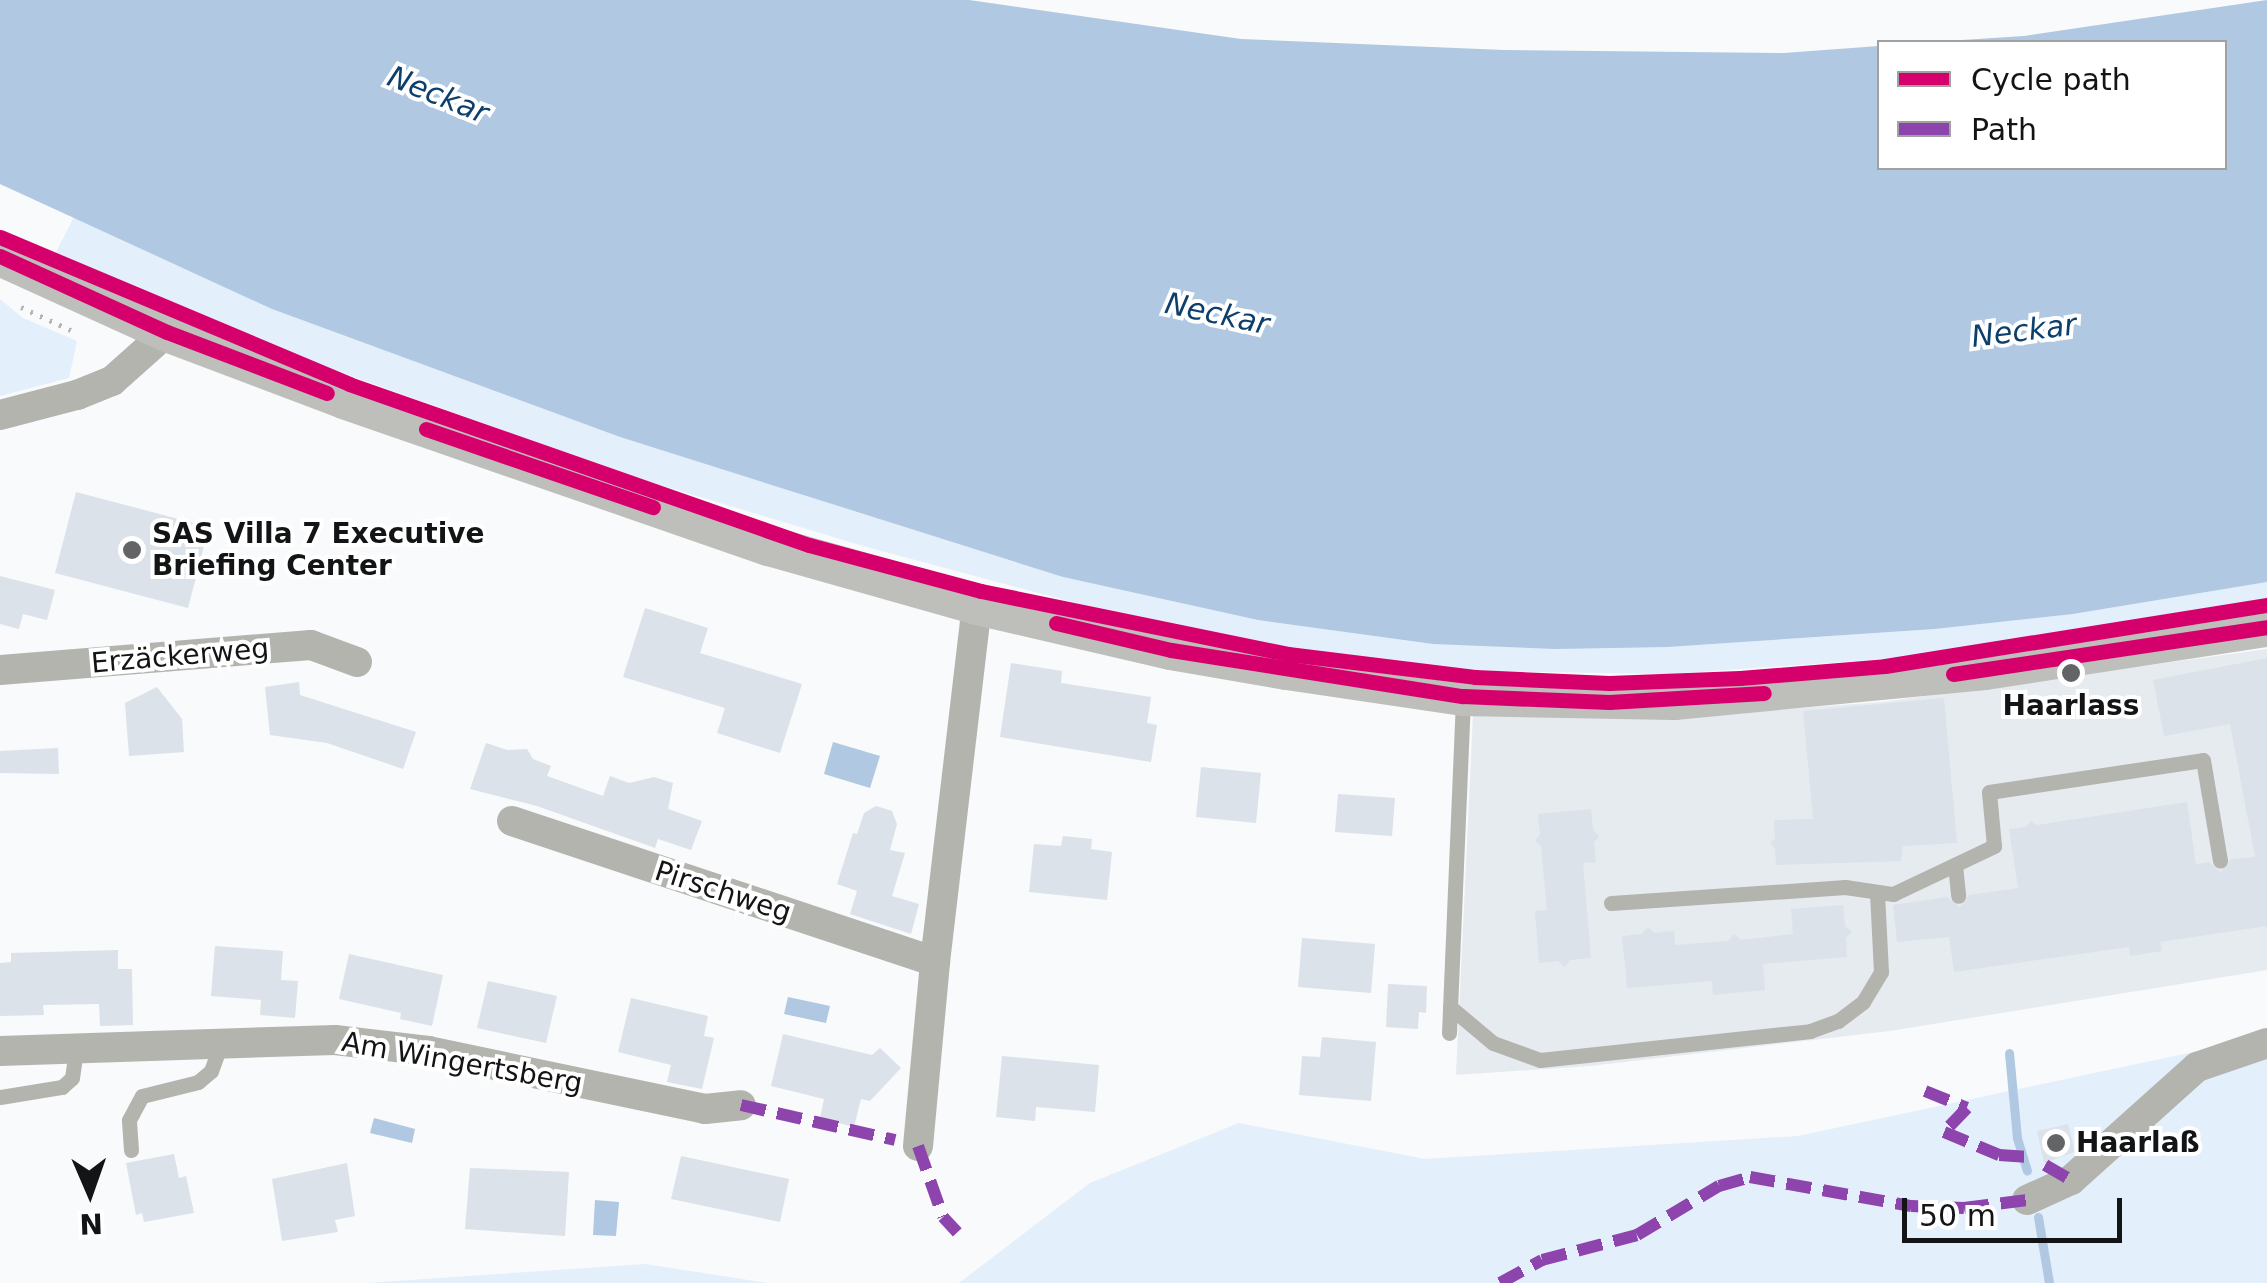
<!DOCTYPE html>
<meta charset="utf-8">
<style>
body{margin:0}
#map{position:relative;width:2267px;height:1283px;overflow:hidden;background:#f8fafb;font-family:"DejaVu Sans",sans-serif}
div>[style]{position:absolute}
[style*='--x']{left:calc(var(--x)*1px);top:calc(var(--y)*1px);width:calc(var(--w)*1px);rotate:calc(var(--a)*1deg)}
.built>*{inset:0;background:#e6ebf0}
.green>*{inset:0;background:#e3effb}
.water>*{inset:0;background:#b0c8e1}
.stream>*{height:9px;margin:-4.5px;padding:0 4.5px;transform-origin:4.5px;border-radius:4.5px;background:#b0c8e1}
.building>*{inset:0;background:#dbe2ea}
.path>*{height:5px;margin-top:-2.5px;transform-origin:0;background:repeating-linear-gradient(90deg,#b6b5b3 0 2.5px,transparent 0 10.5px)}
.lane>*{height:15px;margin:-7.5px;padding:0 7.5px;transform-origin:7.5px;border-radius:7.5px;background:#b4b4af}
.street>*{height:30px;margin:-15px;padding:0 15px;transform-origin:15px;border-radius:15px;background:#b4b4af}
.secondary>*{height:40px;margin:-20px;padding:0 20px;transform-origin:20px;border-radius:20px;background:#bebeba}
.quiet>*{height:12px;margin-top:-6px;transform-origin:0;background:repeating-linear-gradient(90deg,#8e44ad 0 25px,transparent 0 37px)}
.cycleway>*{height:15px;margin:-7.5px;padding:0 7.5px;transform-origin:7.5px;border-radius:7.5px;background:#d6006c}
.dots>*{width:28px;height:28px;translate:-50% -50%;box-sizing:border-box;border:5px solid #fff;border-radius:50%}
span{translate:-50% -50%;white-space:nowrap;text-align:center;line-height:1.15;-webkit-text-stroke:8px #fff;paint-order:stroke}
.poi-label{font-size:28px;color:#131415;font-weight:700}
.left{translate:0 -50%;text-align:left}
.street-label{font-size:28px;color:#131415}
.water-label{font-size:30px;color:#0d3f6c;font-style:italic}
.legend{position:absolute;left:1877px;top:40px;width:350px;height:130px;box-sizing:border-box;background:#fff;border:2px solid #a1a1a1;margin:0;padding:12px 18px;list-style:none;font-size:30px;color:#131415}
.legend li{display:flex;align-items:center;gap:20px;height:50px}
.legend b{width:50px;border:2px solid #a1a1a1}
.north{position:absolute;left:40px;top:1143px;width:100px;height:100px;-webkit-text-stroke:8px #fff;paint-order:stroke;rotate:178deg;font-size:28px;font-weight:700;line-height:40px;text-align:center;color:#131415}
.north::after{content:'';display:block;margin:auto;width:35px;height:45px;background:#131415;clip-path:polygon(50% 0,100% 100%,50% 72%,0 100%)}
.scale{position:absolute;left:1902px;top:1198px;width:220px;height:45px;box-sizing:border-box;border:5px solid #131415;border-top:0;padding-left:12px;font-size:30px;line-height:35px;white-space:nowrap;color:#131415;-webkit-text-stroke:8px #fff;paint-order:stroke}
</style>
<div id="map">
<div class="built">
<i style="clip-path:polygon(2267px 649px,2267px 970px,1890px 1031px,1590px 1066px,1456px 1075px,1473px 715px,1674px 717px,1882px 702px)"></i>
</div>
<div class="green">
<i style="clip-path:polygon(74px 217px,272px 309px,620px 437px,1063px 577px,1258px 620px,1433px 644px,1668px 647px,1935px 629px,2073px 614px,2267px 582px,2267px 602px,2113px 630px,1886px 659px,1669px 674px,1480px 671px,1287px 650px,1087px 606px,863px 546px,647px 481px,320px 365px,54px 256px)"></i>
<i style="clip-path:polygon(0 299px,23px 318px,77px 341px,69px 378px,0 396px)"></i>
<i style="clip-path:polygon(2231px 1044px,2267px 1046px,2267px 1283px,959px 1283px,1090px 1183px,1239px 1123px,1425px 1159px,1798px 1136px)"></i>
<i style="clip-path:polygon(645px 1264px,768px 1283px,367px 1283px)"></i>
</div>
<div class="water">
<i style="clip-path:polygon(0 0,969px 0,1241px 39px,1504px 50px,1784px 53px,1879px 46px,1880px 168px,2224px 168px,2224px 42px,1931px 42px,2024px 36px,2267px 0,2267px 582px,2073px 614px,1935px 629px,1668px 647px,1556px 649px,1433px 644px,1258px 620px,1063px 577px,620px 437px,272px 309px,0 184px)"></i>
<i style="clip-path:polygon(833px 742px,880px 756px,870px 788px,824px 774px)"></i>
<i style="clip-path:polygon(788px 997px,830px 1006px,826px 1023px,784px 1014px)"></i>
<i style="clip-path:polygon(374px 1118px,415px 1129px,412px 1143px,370px 1133px)"></i>
<i style="clip-path:polygon(595px 1200px,619px 1202px,616px 1236px,593px 1235px)"></i>
</div>
<div class="stream">
<i style="--x:2009;--y:1053;--w:85;--a:84.6"></i>
<i style="--x:2017;--y:1138;--w:34;--a:73"></i>
<i style="--x:2038;--y:1217;--w:67;--a:80.5"></i>
</div>
<div class="building">
<i style="clip-path:polygon(76px 492px,209px 527px,188px 608px,55px 573px)"></i>
<i style="clip-path:polygon(0 576px,55px 590px,47px 620px,23px 614px,19px 629px,0 624px)"></i>
<i style="clip-path:polygon(645px 608px,708px 628px,700px 653px,802px 684px,780px 753px,717px 733px,725px 708px,623px 677px)"></i>
<i style="clip-path:polygon(2267px 658px,2267px 926px,2160px 942px,2162px 951px,2130px 956px,2129px 947px,1954px 972px,1949px 937px,1897px 942px,1893px 905px,1947px 897px,1960px 907px,1969px 895px,2018px 888px,2009px 829px,2026px 827px,2031px 821px,2037px 825px,2187px 802px,2196px 864px,2209px 862px,2221px 872px,2231px 859px,2255px 857px,2230px 724px,2164px 736px,2153px 680px)"></i>
<i style="clip-path:polygon(1011px 663px,1062px 671px,1061px 683px,1151px 697px,1147px 723px,1157px 725px,1151px 762px,1000px 737px)"></i>
<i style="clip-path:polygon(299px 682px,300px 695px,416px 732px,403px 769px,327px 743px,270px 735px,265px 687px)"></i>
<i style="clip-path:polygon(157px 687px,182px 719px,184px 752px,129px 756px,125px 703px)"></i>
<i style="clip-path:polygon(1944px 698px,1957px 843px,1903px 846px,1901px 861px,1776px 865px,1775px 848px,1770px 843px,1775px 838px,1774px 820px,1813px 819px,1803px 711px)"></i>
<i style="clip-path:polygon(486px 743px,507px 750px,527px 749px,533px 759px,551px 766px,547px 776px,603px 796px,610px 776px,629px 783px,654px 777px,673px 783px,668px 809px,702px 821px,691px 850px,658px 839px,655px 848px,537px 806px,470px 789px)"></i>
<i style="clip-path:polygon(58px 748px,59px 774px,0 773px,0 751px)"></i>
<i style="clip-path:polygon(1201px 767px,1261px 773px,1256px 823px,1196px 817px)"></i>
<i style="clip-path:polygon(1338px 794px,1395px 798px,1392px 836px,1335px 832px)"></i>
<i style="clip-path:polygon(876px 806px,892px 811px,897px 824px,890px 850px,905px 853px,892px 896px,919px 904px,911px 934px,850px 914px,857px 891px,837px 884px,853px 833px,857px 834px,864px 813px)"></i>
<i style="clip-path:polygon(1591px 809px,1593px 830px,1599px 836px,1594px 843px,1596px 862px,1583px 863px,1591px 958px,1570px 960px,1565px 967px,1558px 961px,1539px 963px,1535px 911px,1547px 910px,1541px 846px,1535px 841px,1540px 834px,1538px 814px)"></i>
<i style="clip-path:polygon(1063px 836px,1092px 839px,1091px 849px,1112px 852px,1107px 900px,1029px 892px,1034px 844px,1061px 846px)"></i>
<i style="clip-path:polygon(1843px 905px,1845px 926px,1852px 932px,1846px 938px,1847px 957px,1763px 964px,1765px 990px,1713px 995px,1712px 981px,1627px 988px,1622px 936px,1642px 934px,1648px 927px,1654px 933px,1674px 931px,1675px 945px,1728px 941px,1734px 934px,1741px 940px,1793px 934px,1791px 909px)"></i>
<i style="clip-path:polygon(1302px 938px,1375px 944px,1371px 993px,1298px 987px)"></i>
<i style="clip-path:polygon(215px 946px,283px 951px,281px 980px,298px 981px,295px 1018px,260px 1015px,261px 1000px,211px 996px)"></i>
<i style="clip-path:polygon(118px 950px,118px 969px,132px 969px,133px 1025px,100px 1026px,99px 1004px,43px 1005px,44px 1015px,0 1016px,0 963px,11px 962px,11px 953px)"></i>
<i style="clip-path:polygon(349px 954px,443px 975px,432px 1026px,400px 1019px,401px 1013px,339px 999px)"></i>
<i style="clip-path:polygon(488px 981px,557px 996px,546px 1043px,477px 1028px)"></i>
<i style="clip-path:polygon(1388px 984px,1427px 986px,1426px 1013px,1419px 1012px,1418px 1029px,1386px 1027px)"></i>
<i style="clip-path:polygon(631px 998px,708px 1016px,704px 1036px,714px 1038px,702px 1089px,667px 1082px,671px 1065px,618px 1052px)"></i>
<i style="clip-path:polygon(783px 1034px,872px 1055px,880px 1048px,901px 1068px,870px 1101px,861px 1099px,854px 1127px,820px 1118px,824px 1099px,771px 1086px)"></i>
<i style="clip-path:polygon(1322px 1037px,1376px 1042px,1371px 1101px,1299px 1095px,1302px 1056px,1320px 1057px)"></i>
<i style="clip-path:polygon(1002px 1056px,1099px 1065px,1095px 1112px,1036px 1107px,1035px 1121px,996px 1117px)"></i>
<i style="clip-path:polygon(2068px 1124px,2075px 1152px,2044px 1163px,2037px 1131px)"></i>
<i style="clip-path:polygon(174px 1154px,179px 1178px,186px 1176px,194px 1213px,144px 1222px,142px 1213px,136px 1215px,126px 1163px)"></i>
<i style="clip-path:polygon(681px 1156px,789px 1179px,780px 1222px,671px 1199px)"></i>
<i style="clip-path:polygon(347px 1163px,355px 1216px,335px 1220px,338px 1232px,282px 1241px,272px 1179px)"></i>
<i style="clip-path:polygon(470px 1168px,569px 1172px,565px 1236px,465px 1229px)"></i>
</div>
<div class="path">
<i style="--x:21;--y:307;--w:62;--a:24.9"></i>
</div>
<div class="lane">
<i style="--x:1955;--y:865;--w:31;--a:84"></i>
<i style="--x:1611;--y:903;--w:235;--a:-3.9"></i>
<i style="--x:1845;--y:887;--w:49;--a:8.3"></i>
<i style="--x:1893;--y:894;--w:112;--a:-25.4"></i>
<i style="--x:1994;--y:846;--w:54;--a:-95.3"></i>
<i style="--x:1989;--y:792;--w:216;--a:-8.5"></i>
<i style="--x:2203;--y:760;--w:102;--a:80.4"></i>
<i style="--x:1450;--y:1007;--w:56;--a:39.9"></i>
<i style="--x:1493;--y:1043;--w:50;--a:19.9"></i>
<i style="--x:1540;--y:1060;--w:272;--a:-6.1"></i>
<i style="--x:1810;--y:1031;--w:30;--a:-20"></i>
<i style="--x:1838;--y:1021;--w:31;--a:-37"></i>
<i style="--x:1863;--y:1002;--w:35;--a:-59"></i>
<i style="--x:1881;--y:972;--w:80;--a:-92.9"></i>
<i style="--x:1449;--y:1033;--w:336;--a:-87.6"></i>
<i style="--x:0;--y:1097;--w:63;--a:-9.2"></i>
<i style="--x:62;--y:1087;--w:13;--a:-42"></i>
<i style="--x:72;--y:1078;--w:30;--a:-82"></i>
<i style="--x:131;--y:1150;--w:30;--a:-94"></i>
<i style="--x:129;--y:1120;--w:27;--a:-62"></i>
<i style="--x:142;--y:1096;--w:58;--a:-14"></i>
<i style="--x:198;--y:1082;--w:17;--a:-40"></i>
<i style="--x:211;--y:1071;--w:32;--a:-70"></i>
</div>
<div class="street">
<i style="--x:0;--y:415;--w:80;--a:-14.6"></i>
<i style="--x:77;--y:395;--w:38;--a:-22"></i>
<i style="--x:112;--y:381;--w:74;--a:-41.7"></i>
<i style="--x:0;--y:670;--w:312;--a:-4.6"></i>
<i style="--x:311;--y:645;--w:49;--a:20.3"></i>
<i style="--x:512;--y:821;--w:446;--a:18.4"></i>
<i style="--x:935;--y:962;--w:359;--a:-83.3"></i>
<i style="--x:0;--y:1051;--w:335;--a:-1.9"></i>
<i style="--x:335;--y:1040;--w:94;--a:6.7"></i>
<i style="--x:428;--y:1051;--w:283;--a:11.8"></i>
<i style="--x:705;--y:1109;--w:36;--a:-6"></i>
<i style="--x:918;--y:1146;--w:185;--a:-84.7"></i>
<i style="--x:2027;--y:1200;--w:48;--a:-24.4"></i>
<i style="--x:2071;--y:1180;--w:169;--a:-41.9"></i>
<i style="--x:2197;--y:1067;--w:74;--a:-18.9"></i>
</div>
<div class="secondary">
<i style="--x:0;--y:256;--w:183;--a:24.5"></i>
<i style="--x:167;--y:332;--w:189;--a:20.7"></i>
<i style="--x:344;--y:399;--w:450;--a:19.1"></i>
<i style="--x:769;--y:546;--w:216;--a:15.8"></i>
<i style="--x:977;--y:605;--w:199;--a:13.1"></i>
<i style="--x:1171;--y:650;--w:118;--a:9.8"></i>
<i style="--x:1287;--y:670;--w:178;--a:8.4"></i>
<i style="--x:1463;--y:696;--w:211;--a:1.1"></i>
<i style="--x:1674;--y:700;--w:312;--a:-5.5"></i>
<i style="--x:1985;--y:670;--w:285;--a:-8.7"></i>
</div>
<div class="quiet">
<i style="--x:1925;--y:1091;--w:45;--a:22"></i>
<i style="--x:1967;--y:1108;--w:33;--a:134"></i>
<i style="--x:1944;--y:1132;--w:60;--a:22.7"></i>
<i style="--x:1999;--y:1155;--w:30;--a:4"></i>
<i style="--x:741;--y:1105;--w:158;--a:12.8"></i>
<i style="--x:918;--y:1146;--w:75;--a:70.6"></i>
<i style="--x:943;--y:1217;--w:21;--a:47"></i>
<i style="--x:2045;--y:1165;--w:30;--a:30"></i>
<i style="--x:1500;--y:1283;--w:48;--a:-28.7"></i>
<i style="--x:1542;--y:1260;--w:98;--a:-14.7"></i>
<i style="--x:1637;--y:1235;--w:96;--a:-30.9"></i>
<i style="--x:1719;--y:1186;--w:32;--a:-16"></i>
<i style="--x:1750;--y:1177;--w:164;--a:10.2"></i>
<i style="--x:1911;--y:1206;--w:53;--a:2.2"></i>
<i style="--x:1964;--y:1208;--w:64;--a:-7.2"></i>
</div>
<div class="cycleway">
<i style="--x:0;--y:237;--w:379;--a:22.8"></i>
<i style="--x:349;--y:384;--w:487;--a:19.3"></i>
<i style="--x:809;--y:545;--w:178;--a:15"></i>
<i style="--x:981;--y:591;--w:313;--a:11.6"></i>
<i style="--x:1288;--y:654;--w:188;--a:7"></i>
<i style="--x:1475;--y:677;--w:134;--a:2.6"></i>
<i style="--x:1609;--y:683;--w:131;--a:-2.2"></i>
<i style="--x:1740;--y:678;--w:145;--a:-4.7"></i>
<i style="--x:1885;--y:666;--w:387;--a:-9.1"></i>
<i style="--x:0;--y:256;--w:183;--a:24.5"></i>
<i style="--x:167;--y:332;--w:171;--a:20.9"></i>
<i style="--x:426;--y:429;--w:240;--a:19"></i>
<i style="--x:1056;--y:623;--w:118;--a:13.2"></i>
<i style="--x:1171;--y:650;--w:296;--a:9"></i>
<i style="--x:1463;--y:696;--w:146;--a:2.4"></i>
<i style="--x:1609;--y:702;--w:155;--a:-3.3"></i>
<i style="--x:1953;--y:674;--w:317;--a:-8.5"></i>
</div>
<div class="dots">
<i style="left:132px;top:550px;background:#636466"></i>
<i style="left:2071px;top:673px;background:#636466"></i>
<i style="left:2056px;top:1143px;background:#636466"></i>
</div>
<div class="poi-label">
<span class="left" style="left:152px;top:550px">SAS Villa 7 Executive<br>Briefing Center</span>
<span style="left:2071px;top:706px">Haarlass</span>
<span class="left" style="left:2076px;top:1143px">Haarlaß</span>
</div>
<div class="street-label">
<span style="left:180px;top:656px;rotate:-5deg">Erzäckerweg</span>
<span style="left:723px;top:892px;rotate:18deg">Pirschweg</span>
<span style="left:462px;top:1063px;rotate:10deg">Am Wingertsberg</span>
</div>
<div class="water-label">
<span style="left:438px;top:95px;rotate:22deg">Neckar</span>
<span style="left:1217px;top:314px;rotate:12deg">Neckar</span>
<span style="left:2024px;top:331px;rotate:-7deg">Neckar</span>
</div>
<ul class="legend">
<li><b style="height:12px;background:#d6006c"></b>Cycle path</li>
<li><b style="height:12px;background:#8e44ad"></b>Path</li>
</ul>
<div class="north">N</div>
<div class="scale">50 m</div>
</div>
